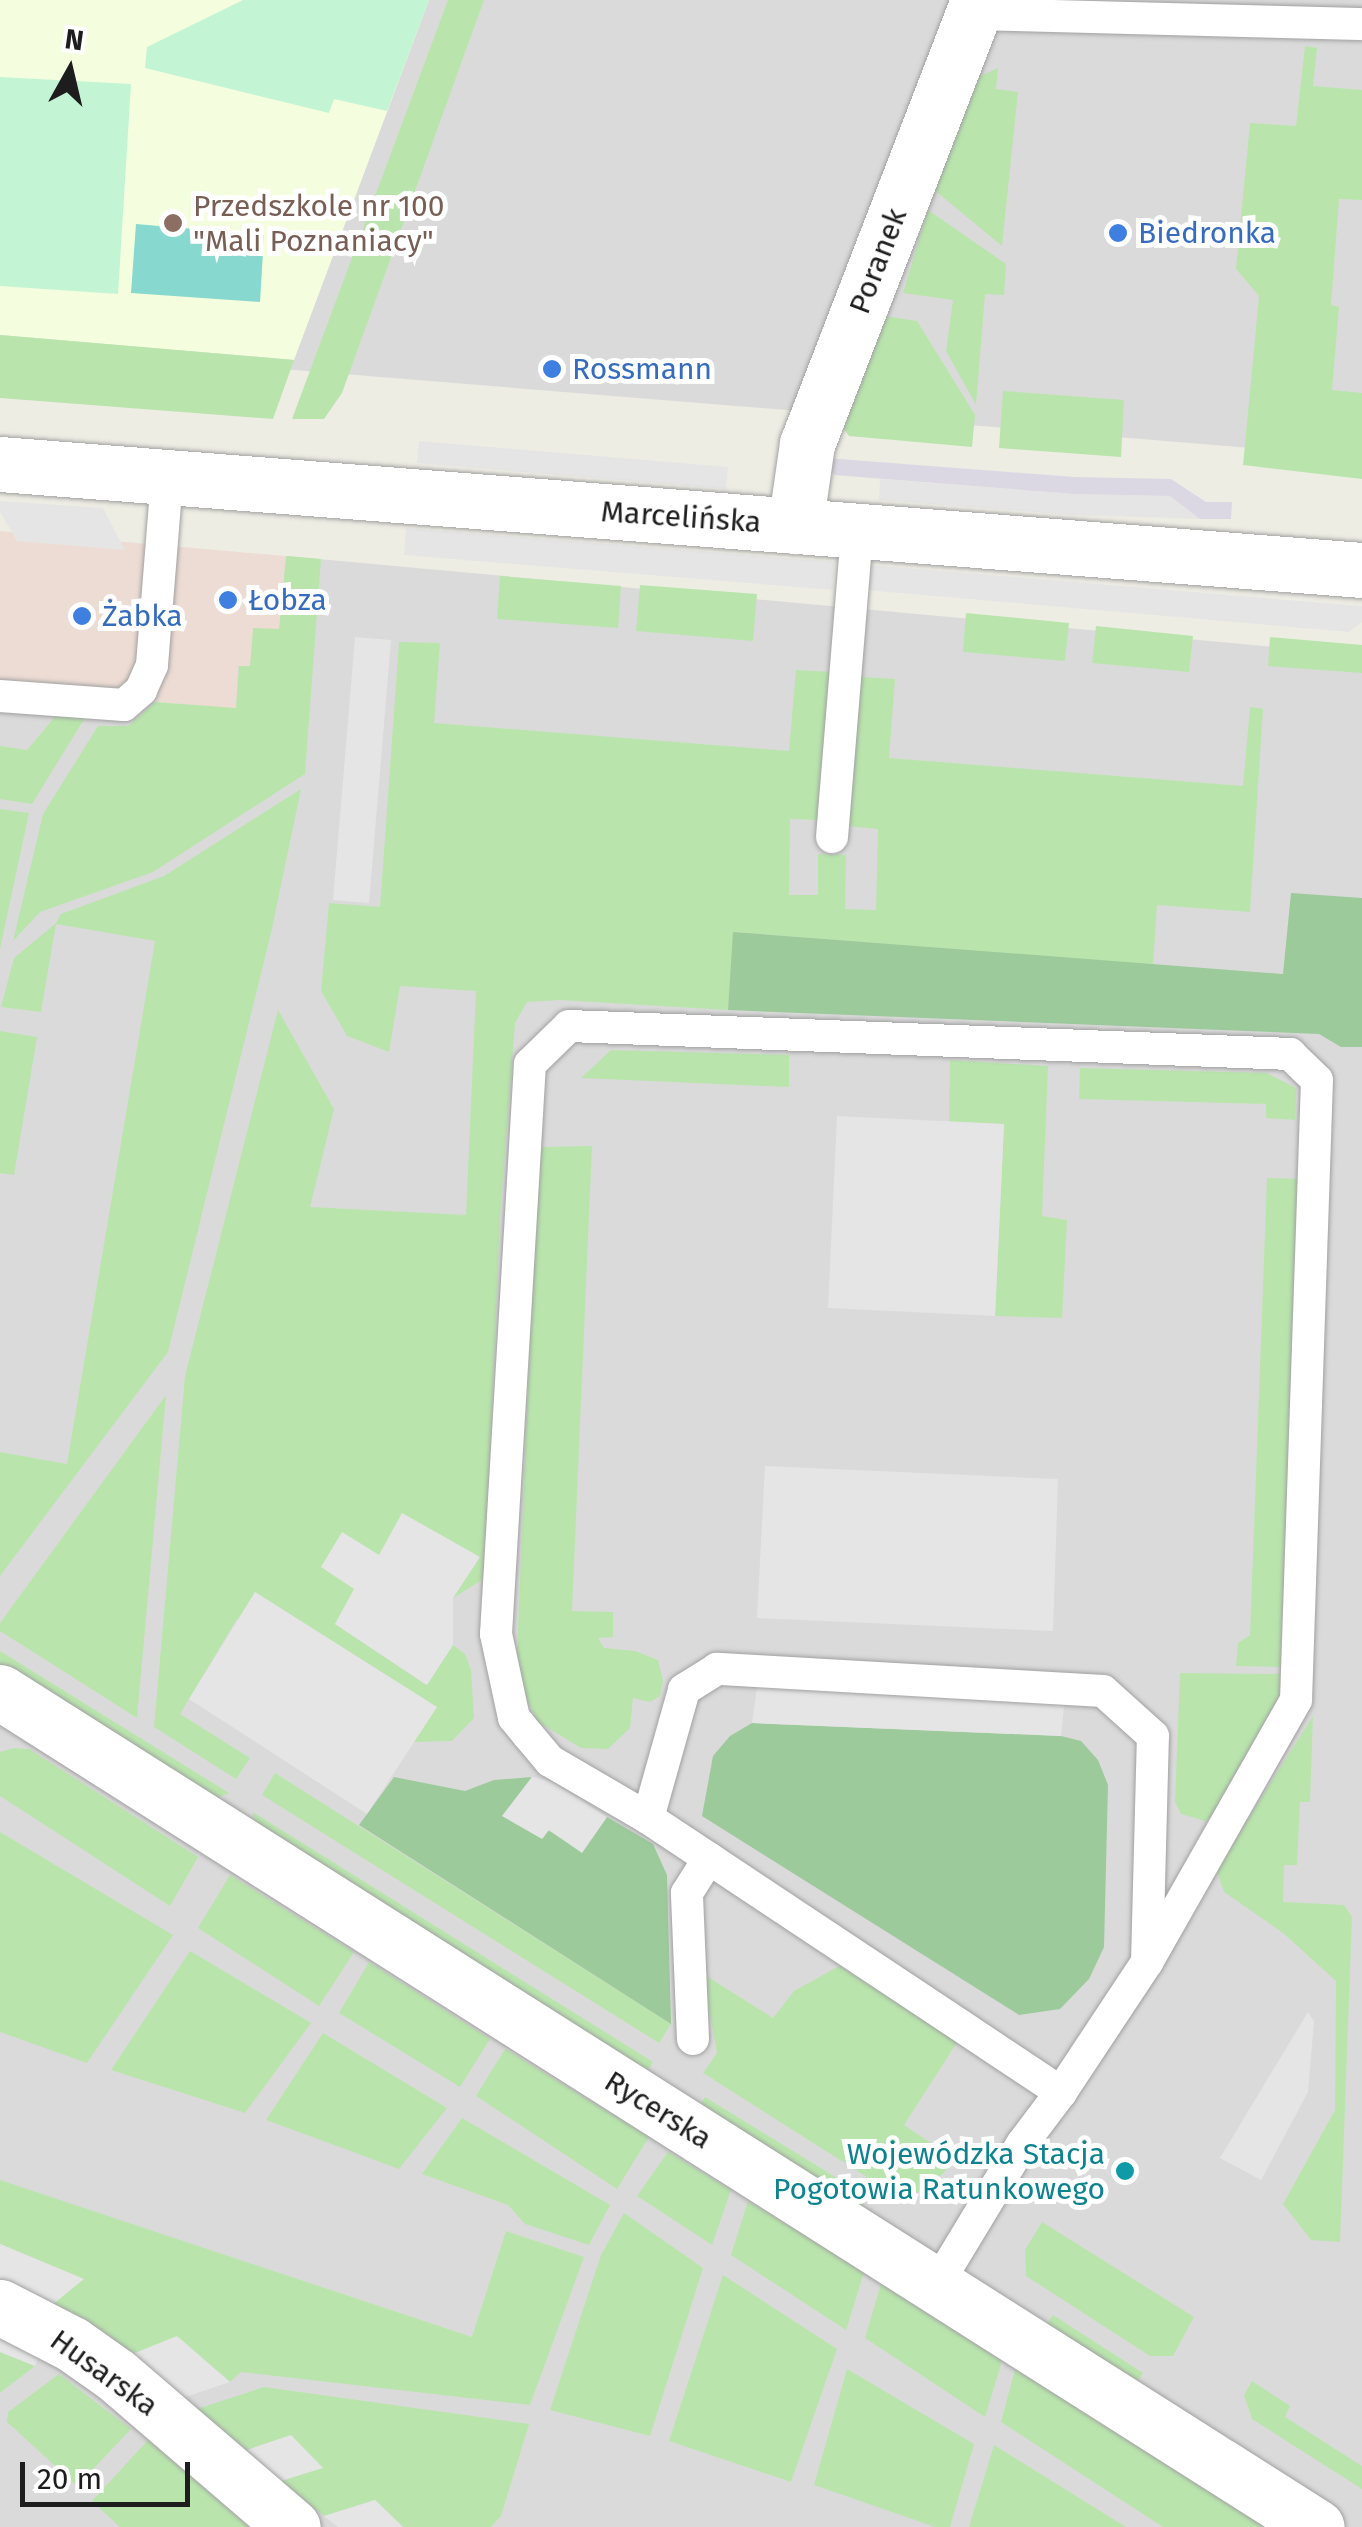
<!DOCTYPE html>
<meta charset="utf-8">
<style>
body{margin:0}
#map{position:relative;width:1362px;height:2527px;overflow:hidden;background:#eeede4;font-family:"Fira Sans",sans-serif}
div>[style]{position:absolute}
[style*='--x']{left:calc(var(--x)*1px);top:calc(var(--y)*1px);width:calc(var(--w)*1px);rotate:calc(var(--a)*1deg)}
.residential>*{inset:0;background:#dbdada}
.commercial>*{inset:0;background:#eddcd4}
.education>*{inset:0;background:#f4fdde}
.grass>*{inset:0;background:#b9e5ad}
.forest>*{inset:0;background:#9cca9b}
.park>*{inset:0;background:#c3f5d5}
.pitch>*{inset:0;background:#87d8ce}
.parking>*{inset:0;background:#e5e5e5}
.plaza>*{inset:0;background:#dbd8e3}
.roads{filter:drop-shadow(0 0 2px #a1a1a1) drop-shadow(0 0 2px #a1a1a1)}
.service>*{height:32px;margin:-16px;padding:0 16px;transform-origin:16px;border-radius:16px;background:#fff}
.minor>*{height:55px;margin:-27.5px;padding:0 27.5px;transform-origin:27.5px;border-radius:27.5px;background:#fff}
.tertiary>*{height:55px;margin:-27.5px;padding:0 27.5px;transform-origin:27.5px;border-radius:27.5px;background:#fff}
.dots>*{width:28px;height:28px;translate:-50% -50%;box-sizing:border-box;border:5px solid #fff;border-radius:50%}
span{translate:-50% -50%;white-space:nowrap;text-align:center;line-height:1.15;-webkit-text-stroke:10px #fff;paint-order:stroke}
.education-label{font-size:30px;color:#785e54}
.left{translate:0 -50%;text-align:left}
.shop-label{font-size:30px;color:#366cbe}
.street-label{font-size:30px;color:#1d1d1d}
.culture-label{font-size:30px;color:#0d838f}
.right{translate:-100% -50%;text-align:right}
.north{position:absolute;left:20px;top:20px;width:100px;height:100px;-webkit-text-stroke:8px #fff;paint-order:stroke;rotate:8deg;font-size:28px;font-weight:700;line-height:40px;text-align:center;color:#1d1d1d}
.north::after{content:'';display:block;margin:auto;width:35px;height:45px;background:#1d1d1d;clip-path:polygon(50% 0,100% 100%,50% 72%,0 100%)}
.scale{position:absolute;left:20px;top:2462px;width:170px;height:45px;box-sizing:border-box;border:5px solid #1d1d1d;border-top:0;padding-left:12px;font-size:30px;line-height:35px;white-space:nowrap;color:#1d1d1d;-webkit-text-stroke:8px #fff;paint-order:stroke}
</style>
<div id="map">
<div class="residential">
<i style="clip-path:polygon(0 0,1362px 0,1362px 457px,0 346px)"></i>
<i style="clip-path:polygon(286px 556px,1362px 655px,1362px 2527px,0 2527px,0 688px,185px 705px,279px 629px)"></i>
</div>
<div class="commercial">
<i style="clip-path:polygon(0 531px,286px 556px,279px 629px,250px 666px,238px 666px,236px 709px,0 688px)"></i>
</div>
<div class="education">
<i style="clip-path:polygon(0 0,429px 0,294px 360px,0 335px)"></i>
</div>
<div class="grass">
<i style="clip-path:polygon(448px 0,484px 0,342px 393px,324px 419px,292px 419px)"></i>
<i style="clip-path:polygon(1305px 46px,1317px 48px,1313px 86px,1362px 90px,1362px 200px,1339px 199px,1331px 305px,1339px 307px,1332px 390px,1362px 393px,1362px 479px,1243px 465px,1259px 296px,1236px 269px,1250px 123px,1296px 126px)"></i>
<i style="clip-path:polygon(998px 68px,996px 89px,1018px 92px,1002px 246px,933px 189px,978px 77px)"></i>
<i style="clip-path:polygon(928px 210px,1006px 264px,1004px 295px,985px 294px,976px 405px,946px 351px,953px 300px,903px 293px)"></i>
<i style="clip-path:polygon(885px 316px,917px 321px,975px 415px,972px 447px,849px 436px,841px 425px)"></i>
<i style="clip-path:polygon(0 335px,294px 360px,273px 419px,0 398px)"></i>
<i style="clip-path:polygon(1003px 391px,1124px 400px,1121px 457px,999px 448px)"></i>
<i style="clip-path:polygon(286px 556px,321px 559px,305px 774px,153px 872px,40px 912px,13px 941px,43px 814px,98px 726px,128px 726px,155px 702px,236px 708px,239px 666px,250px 666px,253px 628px,279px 629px)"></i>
<i style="clip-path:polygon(500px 576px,621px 586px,618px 628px,497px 619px)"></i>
<i style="clip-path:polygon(640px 585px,757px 594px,753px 641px,636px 631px)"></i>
<i style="clip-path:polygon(966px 613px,1069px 623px,1065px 661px,963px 652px)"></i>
<i style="clip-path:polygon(1096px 626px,1193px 636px,1189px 672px,1092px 663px)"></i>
<i style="clip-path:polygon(1270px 637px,1362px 645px,1362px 673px,1268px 666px)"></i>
<i style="clip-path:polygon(399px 642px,440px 643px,434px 723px,789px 751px,796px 670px,831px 672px,817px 820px,790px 819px,789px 895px,818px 895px,818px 854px,846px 855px,845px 909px,876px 910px,878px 829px,847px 826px,860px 677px,895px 679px,889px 758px,1243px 786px,1250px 707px,1258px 708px,1263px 709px,1250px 912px,1157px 905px,1153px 965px,734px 932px,728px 1010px,559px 1000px,527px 1002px,515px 1023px,500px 1216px,485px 1578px,453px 1598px,379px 1555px,335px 1624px,426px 1685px,453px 1645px,465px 1654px,471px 1670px,474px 1718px,452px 1741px,413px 1742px,437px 1707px,237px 1619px,180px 1714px,250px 1758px,236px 1779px,154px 1727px,185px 1376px,278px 1010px,334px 1109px,310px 1207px,466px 1215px,476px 991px,400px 986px,389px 1052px,347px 1036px,321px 991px,329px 903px,380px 907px)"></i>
<i style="clip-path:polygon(58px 713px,86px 716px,32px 804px,0 799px,0 746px,27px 750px)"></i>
<i style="clip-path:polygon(301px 789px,271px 933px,168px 1352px,0 1576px,0 1452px,67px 1464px,155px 941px,56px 924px,41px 1012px,1px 1007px,14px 958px,56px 923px,61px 914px,164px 876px)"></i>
<i style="clip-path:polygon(0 809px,29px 813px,0 949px)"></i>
<i style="clip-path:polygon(0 1031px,37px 1037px,14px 1175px,0 1173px)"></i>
<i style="clip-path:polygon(611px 1050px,789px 1055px,789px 1087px,581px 1078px)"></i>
<i style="clip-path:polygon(950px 1060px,1048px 1066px,1042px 1216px,1067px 1220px,1062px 1318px,995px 1316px,1004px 1124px,949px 1122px)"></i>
<i style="clip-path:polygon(1080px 1068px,1267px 1073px,1296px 1088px,1295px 1120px,1266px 1118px,1266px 1104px,1079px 1099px)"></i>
<i style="clip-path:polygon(592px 1146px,572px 1611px,613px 1612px,613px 1637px,598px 1638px,604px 1648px,635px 1651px,658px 1660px,663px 1681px,660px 1696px,650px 1702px,633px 1698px,630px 1728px,608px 1749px,581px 1748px,538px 1722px,516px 1679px,537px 1168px,543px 1147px)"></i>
<i style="clip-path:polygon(1267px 1178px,1303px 1179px,1285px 1667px,1236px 1666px,1238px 1643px,1250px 1635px)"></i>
<i style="clip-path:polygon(166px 1395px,137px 1718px,0 1631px,0 1623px)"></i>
<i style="clip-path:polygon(0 1651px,229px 1793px,210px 1800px,0 1668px)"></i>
<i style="clip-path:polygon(1180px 1673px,1285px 1674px,1283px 1711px,1220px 1811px,1205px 1821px,1181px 1814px,1175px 1802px)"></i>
<i style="clip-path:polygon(1313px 1716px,1310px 1802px,1300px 1802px,1297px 1865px,1284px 1865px,1283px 1902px,1344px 1905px,1352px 1917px,1340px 2242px,1311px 2240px,1283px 2204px,1335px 2110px,1336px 1981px,1283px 1933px,1224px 1892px,1216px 1869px)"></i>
<i style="clip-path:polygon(14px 1748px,29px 1749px,198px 1857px,170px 1906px,0 1796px,0 1752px)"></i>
<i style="clip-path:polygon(275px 1773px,671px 2024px,659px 2043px,262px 1795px)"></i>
<i style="clip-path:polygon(253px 1812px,653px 2062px,644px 2077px,253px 1828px)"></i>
<i style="clip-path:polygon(0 1832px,173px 1935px,87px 2063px,0 2032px)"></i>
<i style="clip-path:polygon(230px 1875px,354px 1952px,319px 2006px,198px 1928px)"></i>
<i style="clip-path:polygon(190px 1951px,311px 2023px,245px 2113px,111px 2070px)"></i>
<i style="clip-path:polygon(369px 1962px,490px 2039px,460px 2087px,339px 2013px)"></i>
<i style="clip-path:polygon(839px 1966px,958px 2041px,904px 2125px,956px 2160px,929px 2188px,900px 2198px,703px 2073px,717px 2053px,703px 1974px,773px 2018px,794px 1991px)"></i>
<i style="clip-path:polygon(323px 2033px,447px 2108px,399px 2169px,266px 2120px)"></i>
<i style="clip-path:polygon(505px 2049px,649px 2137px,617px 2189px,476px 2096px)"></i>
<i style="clip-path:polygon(705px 2097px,868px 2197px,860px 2209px,698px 2109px)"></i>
<i style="clip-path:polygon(462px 2118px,610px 2205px,589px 2245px,525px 2224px,508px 2205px,422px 2174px)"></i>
<i style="clip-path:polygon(668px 2152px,731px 2190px,712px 2245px,637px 2196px)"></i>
<i style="clip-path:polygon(0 2180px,472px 2337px,506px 2231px,584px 2257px,530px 2405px,241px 2372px,230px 2382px,177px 2337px,130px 2355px,47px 2309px,83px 2279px,0 2244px)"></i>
<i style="clip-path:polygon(748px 2201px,864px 2272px,846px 2330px,731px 2255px)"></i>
<i style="clip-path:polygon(624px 2213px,703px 2268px,650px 2436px,550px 2410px,601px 2255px)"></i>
<i style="clip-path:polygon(1042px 2222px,1194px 2317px,1173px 2356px,1150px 2356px,1026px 2276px,1025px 2250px)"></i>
<i style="clip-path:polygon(723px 2275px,837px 2349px,791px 2482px,669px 2441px)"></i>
<i style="clip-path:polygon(881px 2284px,1002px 2361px,985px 2417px,865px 2338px)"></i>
<i style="clip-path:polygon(1053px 2315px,1143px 2373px,1135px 2385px,1045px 2327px)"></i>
<i style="clip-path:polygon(0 2352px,35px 2366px,0 2393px)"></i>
<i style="clip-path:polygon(847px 2369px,974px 2444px,950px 2527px,935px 2527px,814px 2485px)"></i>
<i style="clip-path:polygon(1015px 2369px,1265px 2527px,1163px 2527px,1001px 2422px)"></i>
<i style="clip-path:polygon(59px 2374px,131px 2429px,77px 2486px,7px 2422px,8px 2412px)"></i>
<i style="clip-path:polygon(1252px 2381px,1290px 2406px,1285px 2417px,1362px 2466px,1362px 2489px,1252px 2419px,1244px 2395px)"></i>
<i style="clip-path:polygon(264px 2387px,529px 2424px,501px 2516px,491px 2527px,403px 2527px,375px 2500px,324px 2516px,281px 2481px,292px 2435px,247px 2450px,197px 2409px)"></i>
<i style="clip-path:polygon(148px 2440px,249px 2527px,120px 2527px,92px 2501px)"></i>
<i style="clip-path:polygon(994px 2445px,1126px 2527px,969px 2527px)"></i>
</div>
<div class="forest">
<i style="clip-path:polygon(1291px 893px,1362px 898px,1362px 1047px,1341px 1047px,1319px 1034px,728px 1010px,733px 932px,1283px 974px)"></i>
<i style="clip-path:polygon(752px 1723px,1061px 1736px,1081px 1741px,1098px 1760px,1108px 1785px,1104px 1947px,1089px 1979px,1060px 2009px,1019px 2015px,702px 1816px,713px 1756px,730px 1736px)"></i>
<i style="clip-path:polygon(394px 1777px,465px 1791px,494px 1780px,532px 1777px,503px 1816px,543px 1838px,548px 1830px,582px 1852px,607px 1817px,653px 1844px,667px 1875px,671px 2024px,359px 1825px)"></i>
</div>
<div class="park">
<i style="clip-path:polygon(243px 0,429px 0,387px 111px,334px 99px,329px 113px,145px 68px,147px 47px)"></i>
<i style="clip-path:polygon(0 77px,131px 84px,118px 294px,0 286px)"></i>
</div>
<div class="pitch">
<i style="clip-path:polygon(136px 224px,264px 235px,260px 302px,131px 293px)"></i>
</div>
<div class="parking">
<i style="clip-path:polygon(419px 441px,728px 467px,726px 489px,417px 463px)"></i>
<i style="clip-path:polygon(880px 479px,1074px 494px,1171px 496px,1200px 519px,1074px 515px,879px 500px)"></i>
<i style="clip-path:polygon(0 501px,103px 508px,125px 550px,17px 541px,0 512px)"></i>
<i style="clip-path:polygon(406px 528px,835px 562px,833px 590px,404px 555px)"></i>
<i style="clip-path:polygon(867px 565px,1362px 606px,1362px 622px,1349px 632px,865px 590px)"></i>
<i style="clip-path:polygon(355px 637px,391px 640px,369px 903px,333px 900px)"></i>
<i style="clip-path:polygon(837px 1116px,1004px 1124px,995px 1316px,828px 1308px)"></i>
<i style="clip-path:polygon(765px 1466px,1058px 1479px,1053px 1631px,757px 1618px)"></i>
<i style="clip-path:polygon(402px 1513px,480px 1557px,453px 1598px,453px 1645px,427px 1685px,335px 1624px,354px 1589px,321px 1567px,342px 1532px,379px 1555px)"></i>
<i style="clip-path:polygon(255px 1592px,437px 1707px,367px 1814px,189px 1699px)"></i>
<i style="clip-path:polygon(758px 1681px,1065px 1697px,1061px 1736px,752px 1723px)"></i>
<i style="clip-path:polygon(532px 1777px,552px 1782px,607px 1817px,582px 1853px,549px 1830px,542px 1839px,502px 1816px)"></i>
<i style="clip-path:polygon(1308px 2012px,1314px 2021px,1308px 2092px,1261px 2180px,1220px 2158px)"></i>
<i style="clip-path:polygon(0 2244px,84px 2279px,47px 2309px,0 2290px)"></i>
<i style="clip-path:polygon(0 2329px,42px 2345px,35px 2366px,0 2352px)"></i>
<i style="clip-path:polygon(177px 2336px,230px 2382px,185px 2397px,130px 2355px)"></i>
<i style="clip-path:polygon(291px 2435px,323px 2468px,281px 2481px,247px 2450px)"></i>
<i style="clip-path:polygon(375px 2500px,403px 2527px,338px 2527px,324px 2516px)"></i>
</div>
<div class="plaza">
<i style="clip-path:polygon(826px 458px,1074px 477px,1171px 479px,1206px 502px,1232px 502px,1231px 519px,1200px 519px,1170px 496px,1074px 494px,834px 475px)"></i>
</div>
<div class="roads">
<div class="service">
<i style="--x:973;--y:14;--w:389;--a:1.5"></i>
<i style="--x:0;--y:696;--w:124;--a:4.2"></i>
<i style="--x:124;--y:705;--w:23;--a:-41"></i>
<i style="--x:141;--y:690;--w:27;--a:-66"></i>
<i style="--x:152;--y:665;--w:188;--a:-85.4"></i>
<i style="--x:832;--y:837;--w:307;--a:-85.3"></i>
<i style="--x:648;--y:1818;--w:113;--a:-149.8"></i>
<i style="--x:550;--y:1761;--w:34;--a:-130"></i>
<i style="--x:528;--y:1735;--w:22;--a:-129"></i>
<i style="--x:514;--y:1718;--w:86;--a:-102.1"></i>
<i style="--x:496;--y:1634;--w:571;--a:-86.59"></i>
<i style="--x:530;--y:1064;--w:54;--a:-44.3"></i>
<i style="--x:569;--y:1026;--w:722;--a:2.22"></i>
<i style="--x:1290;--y:1054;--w:37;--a:44"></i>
<i style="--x:1317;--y:1080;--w:620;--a:91.94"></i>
<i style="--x:1296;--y:1700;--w:301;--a:119.6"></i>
<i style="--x:693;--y:2039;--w:146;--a:-92.4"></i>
<i style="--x:687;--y:1893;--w:41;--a:-57.8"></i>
<i style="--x:936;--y:2286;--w:166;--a:-58.8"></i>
<i style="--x:1022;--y:2144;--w:65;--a:-53.1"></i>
<i style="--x:1061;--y:2092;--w:156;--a:-56.5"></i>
<i style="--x:1147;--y:1962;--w:226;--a:-88.5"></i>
<i style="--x:1153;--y:1736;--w:67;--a:-138"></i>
<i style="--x:1103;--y:1691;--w:387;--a:-176.7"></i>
<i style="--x:717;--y:1669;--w:39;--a:148"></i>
<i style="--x:684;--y:1690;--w:133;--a:105.7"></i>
<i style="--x:648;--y:1818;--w:496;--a:33.6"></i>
</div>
<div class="minor">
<i style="--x:795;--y:526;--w:83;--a:-81.7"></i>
<i style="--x:807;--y:444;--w:476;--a:-68.9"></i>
<i style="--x:0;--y:1692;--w:1559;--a:32.38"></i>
<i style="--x:0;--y:2307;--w:81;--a:27.2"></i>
<i style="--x:72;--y:2344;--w:54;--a:35.2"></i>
<i style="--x:116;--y:2375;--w:233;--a:40.7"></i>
</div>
<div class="tertiary">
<i style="--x:0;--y:464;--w:1366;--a:4.45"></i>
</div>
</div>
<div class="dots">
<i style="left:173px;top:223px;background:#8d6e63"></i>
<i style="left:1118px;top:233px;background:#3f7fe0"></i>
<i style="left:552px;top:369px;background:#3f7fe0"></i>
<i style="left:228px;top:600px;background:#3f7fe0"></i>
<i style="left:82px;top:616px;background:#3f7fe0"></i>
<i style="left:1125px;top:2171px;background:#0f9aa8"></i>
</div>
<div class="education-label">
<span class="left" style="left:193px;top:223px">Przedszkole nr 100<br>"Mali Poznaniacy"</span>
</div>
<div class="shop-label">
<span class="left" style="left:1138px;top:233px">Biedronka</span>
<span class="left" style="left:572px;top:369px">Rossmann</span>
<span class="left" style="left:248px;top:600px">Łobza</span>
<span class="left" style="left:102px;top:616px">Żabka</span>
</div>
<div class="street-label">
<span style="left:878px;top:261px;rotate:-69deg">Poranek</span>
<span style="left:681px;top:517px;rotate:4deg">Marcelińska</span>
<span style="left:658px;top:2110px;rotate:32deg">Rycerska</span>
<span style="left:104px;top:2373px;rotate:36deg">Husarska</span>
</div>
<div class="culture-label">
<span class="right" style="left:1105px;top:2171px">Wojewódzka Stacja<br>Pogotowia Ratunkowego</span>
</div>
<div class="north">N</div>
<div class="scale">20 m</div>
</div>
